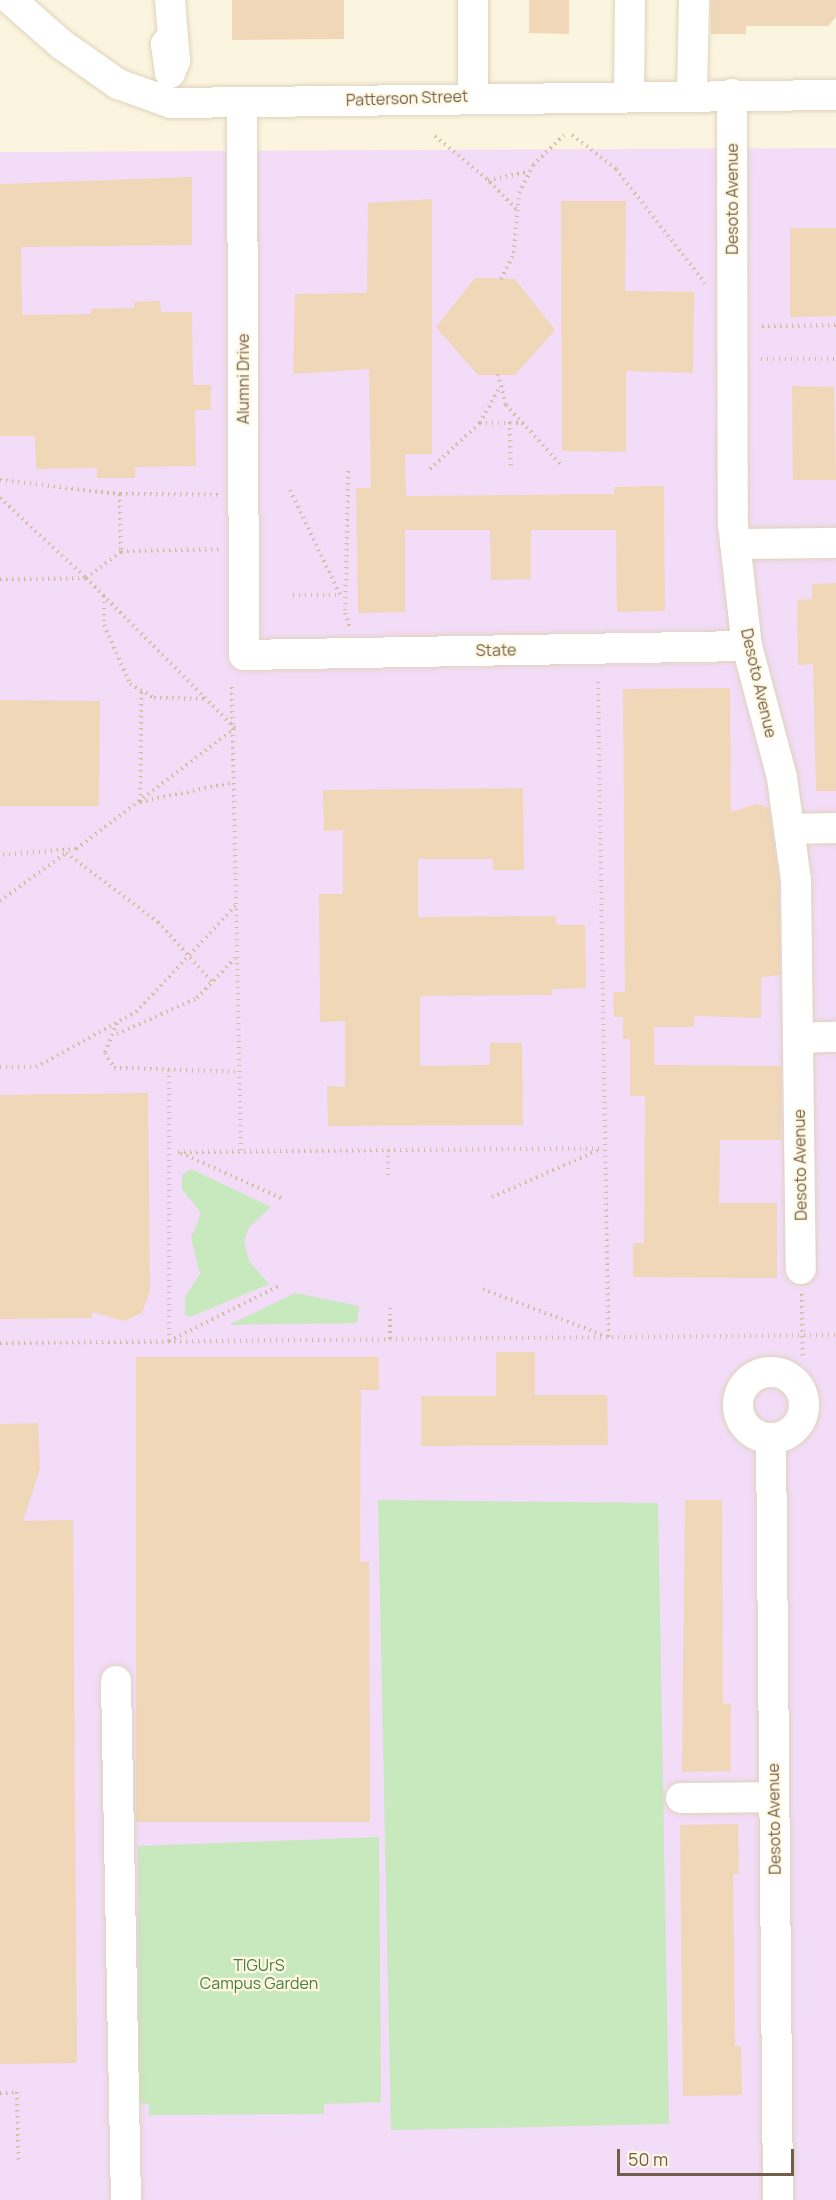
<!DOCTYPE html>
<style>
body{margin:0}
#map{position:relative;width:836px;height:2200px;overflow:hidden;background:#fbf5df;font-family:Manrope,sans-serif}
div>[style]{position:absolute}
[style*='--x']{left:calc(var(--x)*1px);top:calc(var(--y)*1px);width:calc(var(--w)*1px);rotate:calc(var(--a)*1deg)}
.education>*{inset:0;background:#f2dcf7}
.green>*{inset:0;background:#c8e8be}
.building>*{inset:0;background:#f0d7b7}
.path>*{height:4px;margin-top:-2px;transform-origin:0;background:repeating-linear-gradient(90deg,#d4bb9b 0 1.5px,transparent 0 6px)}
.roads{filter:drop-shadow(0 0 2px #dfd2bb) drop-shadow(0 0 2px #dfd2bb)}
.minor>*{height:30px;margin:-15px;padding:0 15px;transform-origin:15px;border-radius:15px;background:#fff}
.minor>.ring{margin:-15px;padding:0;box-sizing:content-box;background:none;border:30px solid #fff;border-radius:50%}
span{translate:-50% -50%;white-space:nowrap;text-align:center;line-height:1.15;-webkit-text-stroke:4.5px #fff9e4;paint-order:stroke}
.street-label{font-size:16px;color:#715d48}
.park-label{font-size:16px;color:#4a7c42}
.scale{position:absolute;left:617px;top:2149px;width:177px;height:27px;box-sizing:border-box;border:3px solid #715d48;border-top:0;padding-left:8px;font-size:18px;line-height:21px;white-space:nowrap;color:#715d48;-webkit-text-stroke:4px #fff9e4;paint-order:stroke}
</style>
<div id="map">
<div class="education">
<i style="clip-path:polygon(836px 148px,836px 2200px,0 2200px,0 152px)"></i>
</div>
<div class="green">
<i style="clip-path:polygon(191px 1169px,271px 1207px,249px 1227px,244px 1241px,249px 1261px,269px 1284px,190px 1317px,185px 1315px,185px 1297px,200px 1274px,191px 1238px,201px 1213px,182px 1189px,182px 1175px)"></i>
<i style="clip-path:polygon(295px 1293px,359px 1306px,357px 1323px,229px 1325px)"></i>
<i style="clip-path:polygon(378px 1500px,658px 1503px,669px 2124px,391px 2130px)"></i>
<i style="clip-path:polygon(379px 1837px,381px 2102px,324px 2104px,324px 2114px,149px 2115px,149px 2104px,139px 2103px,138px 1846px)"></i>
</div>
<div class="building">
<i style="clip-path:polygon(232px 0,344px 0,344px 39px,232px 40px)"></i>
<i style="clip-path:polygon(529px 0,569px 0,569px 34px,529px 33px)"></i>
<i style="clip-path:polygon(711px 0,836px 0,836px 17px,828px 26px,746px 26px,746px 34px,711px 34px)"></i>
<i style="clip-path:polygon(192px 177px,192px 245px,21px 247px,22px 315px,91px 314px,91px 309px,134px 308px,134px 302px,160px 301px,161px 312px,192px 312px,193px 385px,211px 385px,211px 410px,195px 410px,196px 466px,135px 467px,135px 478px,97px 478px,97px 468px,36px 469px,35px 436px,0 436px,0 184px)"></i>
<i style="clip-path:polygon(432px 199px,432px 454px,405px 454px,406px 496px,614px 494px,614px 487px,664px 486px,665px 611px,617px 612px,616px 530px,531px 530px,531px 579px,491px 580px,490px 530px,405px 530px,405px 612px,358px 613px,356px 488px,371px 488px,369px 369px,293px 374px,295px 294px,367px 293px,368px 203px)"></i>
<i style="clip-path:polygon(561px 201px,626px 201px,625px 291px,694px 292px,693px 373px,626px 371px,626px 452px,562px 451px)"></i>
<i style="clip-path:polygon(790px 228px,836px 228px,836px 316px,790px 317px)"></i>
<i style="clip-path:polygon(475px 278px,515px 279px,555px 330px,515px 375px,478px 375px,436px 327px)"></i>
<i style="clip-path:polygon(792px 386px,834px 387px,836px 480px,793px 480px)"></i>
<i style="clip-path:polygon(836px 583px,836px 791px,816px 791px,813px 664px,798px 665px,797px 600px,812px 599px,812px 584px)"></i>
<i style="clip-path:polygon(730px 688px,731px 812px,757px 804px,769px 808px,779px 881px,780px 975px,761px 977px,761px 1018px,694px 1016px,694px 1027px,654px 1027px,654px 1065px,781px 1066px,781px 1140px,720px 1140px,719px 1203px,777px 1203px,777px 1278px,633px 1277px,633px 1243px,644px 1243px,645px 1096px,630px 1096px,630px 1039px,623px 1039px,623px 1017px,614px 1017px,613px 992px,625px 992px,623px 689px)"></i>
<i style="clip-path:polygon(0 700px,100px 701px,99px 806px,0 806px)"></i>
<i style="clip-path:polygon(523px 788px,524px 870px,493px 870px,493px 859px,418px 859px,418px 917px,556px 916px,556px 925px,585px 925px,586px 988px,552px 989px,552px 995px,420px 996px,420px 1066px,490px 1065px,490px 1043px,522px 1043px,523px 1125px,328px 1126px,327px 1086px,345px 1087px,345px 1021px,320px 1022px,319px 894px,343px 894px,343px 830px,324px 831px,323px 790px)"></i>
<i style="clip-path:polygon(148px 1093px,150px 1291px,142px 1313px,124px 1321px,92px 1312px,92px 1318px,0 1319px,0 1095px)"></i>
<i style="clip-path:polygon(496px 1352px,535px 1352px,535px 1395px,607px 1395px,608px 1445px,421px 1446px,421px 1396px,496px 1396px)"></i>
<i style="clip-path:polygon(136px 1357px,379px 1357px,379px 1390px,361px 1390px,360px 1562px,369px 1562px,370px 1822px,136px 1822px)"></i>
<i style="clip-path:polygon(38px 1423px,40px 1469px,23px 1521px,73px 1520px,77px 2063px,0 2064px,0 1424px)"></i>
<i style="clip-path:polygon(685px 1500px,722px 1500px,723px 1704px,731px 1703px,731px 1771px,682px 1772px)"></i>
<i style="clip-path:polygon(738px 1824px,739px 1874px,733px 1874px,735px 2046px,741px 2046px,742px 2095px,683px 2096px,680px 1825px)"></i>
</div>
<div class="path">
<i style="--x:572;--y:135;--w:56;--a:37.7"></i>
<i style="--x:616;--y:169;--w:145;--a:52"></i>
<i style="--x:435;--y:136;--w:69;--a:39.7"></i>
<i style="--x:516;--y:209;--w:40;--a:-134"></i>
<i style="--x:488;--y:180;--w:42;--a:-11"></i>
<i style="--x:501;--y:279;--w:29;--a:-63"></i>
<i style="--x:514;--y:253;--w:60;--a:-85.2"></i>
<i style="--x:519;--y:193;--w:31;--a:-63"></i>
<i style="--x:533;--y:165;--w:43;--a:-44.1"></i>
<i style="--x:762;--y:326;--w:74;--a:-0.8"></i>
<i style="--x:761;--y:359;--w:75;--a:0"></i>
<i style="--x:498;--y:374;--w:32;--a:76"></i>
<i style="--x:506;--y:405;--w:83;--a:47.4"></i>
<i style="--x:498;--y:390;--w:38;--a:119"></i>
<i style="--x:480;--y:423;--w:43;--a:0"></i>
<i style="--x:510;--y:422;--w:46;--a:88.8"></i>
<i style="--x:430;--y:469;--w:68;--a:-42.6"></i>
<i style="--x:348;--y:471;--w:142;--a:91.2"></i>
<i style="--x:345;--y:613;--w:16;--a:72"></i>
<i style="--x:0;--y:480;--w:121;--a:6.7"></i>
<i style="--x:120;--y:494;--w:98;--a:0.6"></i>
<i style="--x:290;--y:490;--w:116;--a:64.5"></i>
<i style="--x:120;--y:494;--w:57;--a:89"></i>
<i style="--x:121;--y:551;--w:99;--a:-1.2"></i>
<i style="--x:0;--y:498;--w:117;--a:42.9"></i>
<i style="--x:86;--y:578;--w:44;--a:-36.6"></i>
<i style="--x:0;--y:579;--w:86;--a:-0.7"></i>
<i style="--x:86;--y:578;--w:211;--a:45.2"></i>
<i style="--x:235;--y:728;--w:200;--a:142.7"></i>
<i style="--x:76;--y:849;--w:76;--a:175.5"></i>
<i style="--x:293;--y:595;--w:48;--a:0"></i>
<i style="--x:104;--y:596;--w:29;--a:90"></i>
<i style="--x:104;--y:625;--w:64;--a:66.2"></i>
<i style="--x:130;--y:684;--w:28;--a:30"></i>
<i style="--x:154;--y:698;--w:50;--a:1.1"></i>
<i style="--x:232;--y:687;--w:464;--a:88.9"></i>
<i style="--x:141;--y:692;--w:110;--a:90.5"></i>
<i style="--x:140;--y:802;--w:96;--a:-12"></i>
<i style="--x:0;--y:901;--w:82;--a:-36"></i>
<i style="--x:66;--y:853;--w:115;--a:36.9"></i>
<i style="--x:158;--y:922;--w:81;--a:48"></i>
<i style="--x:117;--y:1023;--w:32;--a:112"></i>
<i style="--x:105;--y:1053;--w:17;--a:59"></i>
<i style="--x:114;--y:1068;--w:126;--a:1.8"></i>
<i style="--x:117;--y:1034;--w:88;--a:-24.2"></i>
<i style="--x:197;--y:998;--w:55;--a:-46.5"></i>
<i style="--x:0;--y:1067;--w:36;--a:0"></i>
<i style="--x:36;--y:1067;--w:114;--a:-28.8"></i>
<i style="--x:136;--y:1012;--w:148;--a:-46.9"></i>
<i style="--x:388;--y:1150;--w:29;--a:90"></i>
<i style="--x:178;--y:1152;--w:426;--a:-0.5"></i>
<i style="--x:181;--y:1153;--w:114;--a:24.3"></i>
<i style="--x:492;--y:1197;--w:119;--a:-23.8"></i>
<i style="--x:483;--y:1289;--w:134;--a:21"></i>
<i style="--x:608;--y:1337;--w:658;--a:-90.87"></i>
<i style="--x:802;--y:1294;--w:66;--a:89.1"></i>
<i style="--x:390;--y:1339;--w:33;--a:-90"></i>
<i style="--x:169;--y:1341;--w:272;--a:-90"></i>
<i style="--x:169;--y:1341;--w:125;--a:-26.6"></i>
<i style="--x:0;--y:1343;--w:836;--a:-0.55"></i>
<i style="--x:0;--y:2093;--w:17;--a:-3"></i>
<i style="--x:17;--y:2092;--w:70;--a:88.4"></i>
</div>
<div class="roads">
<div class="minor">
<i style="--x:11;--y:0;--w:67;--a:41.3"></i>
<i style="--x:61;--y:44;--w:70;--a:35.1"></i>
<i style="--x:118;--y:84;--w:56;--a:19.7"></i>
<i style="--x:171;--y:103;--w:665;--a:-0.69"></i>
<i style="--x:170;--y:0;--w:61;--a:85.3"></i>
<i style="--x:175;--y:61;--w:13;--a:113"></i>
<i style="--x:170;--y:73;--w:29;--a:-98"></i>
<i style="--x:166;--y:44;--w:6;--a:-45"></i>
<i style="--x:732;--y:94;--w:430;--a:89.9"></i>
<i style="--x:733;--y:524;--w:123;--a:83.5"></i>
<i style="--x:747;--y:646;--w:137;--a:75.1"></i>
<i style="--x:782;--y:778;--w:103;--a:82.2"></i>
<i style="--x:796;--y:880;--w:389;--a:89.3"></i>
<i style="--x:629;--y:95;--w:95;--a:-89.4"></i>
<i style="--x:692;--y:95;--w:95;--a:-88.8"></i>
<i style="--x:473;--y:96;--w:96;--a:-90"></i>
<i style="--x:242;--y:103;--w:552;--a:89.79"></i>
<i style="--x:244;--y:655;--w:503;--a:-1.03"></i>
<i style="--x:735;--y:544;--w:101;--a:-0.6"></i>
<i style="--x:789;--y:829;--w:47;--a:-1.2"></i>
<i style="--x:798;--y:1038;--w:38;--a:-2"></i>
<i class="ring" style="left:738px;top:1372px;width:36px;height:36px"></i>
<i style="--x:771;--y:1438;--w:762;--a:89.47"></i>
<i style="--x:116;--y:1681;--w:519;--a:88.9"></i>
<i style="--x:681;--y:1798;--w:92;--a:-0.6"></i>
</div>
</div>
<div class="street-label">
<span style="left:407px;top:98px;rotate:-2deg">Patterson Street</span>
<span style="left:732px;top:199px;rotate:-90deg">Desoto Avenue</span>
<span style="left:243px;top:379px;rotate:-90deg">Alumni Drive</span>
<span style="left:496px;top:650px;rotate:-1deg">State</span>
<span style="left:759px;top:683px;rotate:77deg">Desoto Avenue</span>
<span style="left:800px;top:1165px;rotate:-91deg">Desoto Avenue</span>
<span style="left:774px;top:1819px;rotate:-91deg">Desoto Avenue</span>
</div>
<div class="park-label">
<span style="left:259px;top:1974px">TIGUrS<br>Campus Garden</span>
</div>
<div class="scale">50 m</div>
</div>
